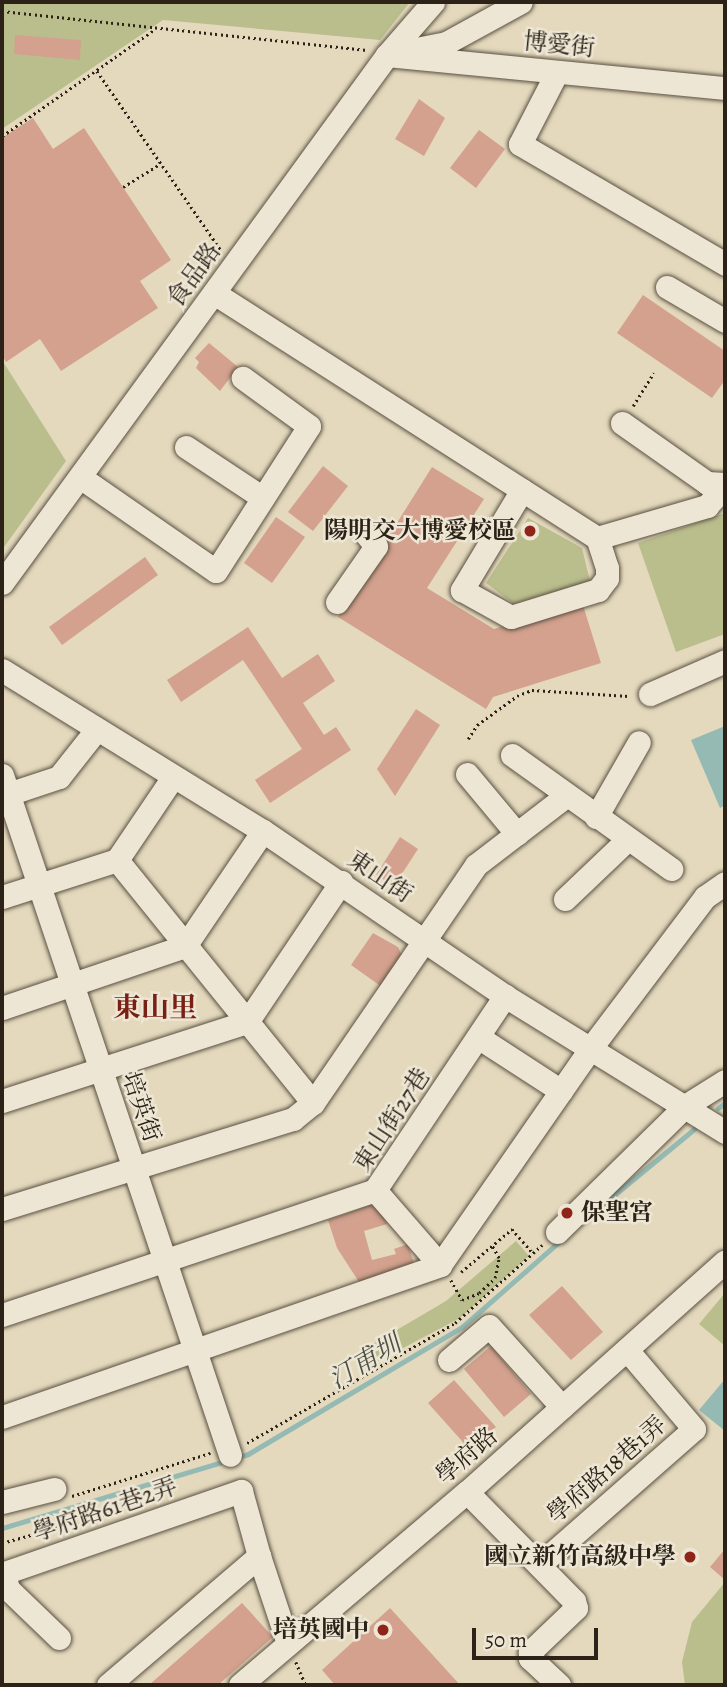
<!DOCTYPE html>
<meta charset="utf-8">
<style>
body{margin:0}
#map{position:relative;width:727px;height:1687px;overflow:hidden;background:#e4d9bd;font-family:Alegreya,"Noto Serif TC",serif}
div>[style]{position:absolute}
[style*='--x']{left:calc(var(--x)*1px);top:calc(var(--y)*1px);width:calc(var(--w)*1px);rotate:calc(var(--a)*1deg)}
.green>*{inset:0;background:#babe8d}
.water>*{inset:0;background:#95bab3}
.stream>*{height:5px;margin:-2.5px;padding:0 2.5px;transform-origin:2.5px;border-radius:2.5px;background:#95bab3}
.building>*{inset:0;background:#d3a18d}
.path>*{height:2.5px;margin-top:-1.25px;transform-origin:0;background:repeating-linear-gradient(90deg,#2c2218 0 2px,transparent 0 5.5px)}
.roads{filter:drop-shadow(0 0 2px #5a5041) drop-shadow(0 0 2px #5a5041)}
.minor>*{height:23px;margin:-11.5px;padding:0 11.5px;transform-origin:11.5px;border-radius:11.5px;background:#ede6d4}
.dots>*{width:19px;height:19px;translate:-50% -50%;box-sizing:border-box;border:4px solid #ede6d4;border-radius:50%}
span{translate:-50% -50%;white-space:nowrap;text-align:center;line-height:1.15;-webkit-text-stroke:5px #ede6d4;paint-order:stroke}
.street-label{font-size:24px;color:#2c2218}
.poi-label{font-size:24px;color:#2c2218;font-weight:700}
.right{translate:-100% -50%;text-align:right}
.left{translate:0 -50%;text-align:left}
.water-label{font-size:26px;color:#4c5046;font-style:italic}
.quarter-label{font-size:28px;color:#7a1f14;font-weight:700}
.frame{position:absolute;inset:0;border:4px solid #2c2218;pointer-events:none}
.scale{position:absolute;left:472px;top:1628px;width:126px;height:32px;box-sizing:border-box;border:4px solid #2c2218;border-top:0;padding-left:9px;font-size:21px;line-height:24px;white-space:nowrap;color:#2c2218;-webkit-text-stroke:5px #ede6d4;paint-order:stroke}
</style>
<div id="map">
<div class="green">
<i style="clip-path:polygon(2px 2px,410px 2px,380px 40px,163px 20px,2px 129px)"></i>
<i style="clip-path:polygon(2px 360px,66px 461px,2px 550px)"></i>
<i style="clip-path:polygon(725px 513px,725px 634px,676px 652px,638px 543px)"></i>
<i style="clip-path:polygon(528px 518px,582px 548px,590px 581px,514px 604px,486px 583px)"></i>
<i style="clip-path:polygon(516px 1241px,529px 1256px,460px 1318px,371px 1365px,361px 1351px,446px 1301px)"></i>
<i style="clip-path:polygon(725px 1293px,725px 1346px,699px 1324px)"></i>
<i style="clip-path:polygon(725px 1582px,725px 1685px,685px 1685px,682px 1662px,692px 1622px)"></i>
</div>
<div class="water">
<i style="clip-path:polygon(725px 726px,725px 805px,720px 808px,691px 740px)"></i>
<i style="clip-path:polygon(725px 1379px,725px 1431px,699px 1410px)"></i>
</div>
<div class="stream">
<i style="--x:718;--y:1108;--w:9;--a:-36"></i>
<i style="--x:591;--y:1214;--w:134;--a:-39.5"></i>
<i style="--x:2;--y:1528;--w:257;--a:-16.7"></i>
<i style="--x:248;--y:1454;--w:249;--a:-30.7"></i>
<i style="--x:462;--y:1327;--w:133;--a:-41.3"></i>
</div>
<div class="building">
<i style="clip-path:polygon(15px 35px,81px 40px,80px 60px,14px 54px)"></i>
<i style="clip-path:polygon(419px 99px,445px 118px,424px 156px,395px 139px)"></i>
<i style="clip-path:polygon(33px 118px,53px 149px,84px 128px,171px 260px,140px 281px,158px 308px,61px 371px,40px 339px,6px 362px,2px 355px,2px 138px)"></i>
<i style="clip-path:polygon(479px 130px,505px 149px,476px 188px,450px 168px)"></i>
<i style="clip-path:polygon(643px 295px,725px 351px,725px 380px,712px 398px,617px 333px)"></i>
<i style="clip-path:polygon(209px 343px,238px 367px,220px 391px,196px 368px,199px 362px,195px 358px)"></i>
<i style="clip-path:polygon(323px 466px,348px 486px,313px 531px,288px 512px)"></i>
<i style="clip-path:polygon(432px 467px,484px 499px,427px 588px,494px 629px,582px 602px,601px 663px,493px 697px,486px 709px,338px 617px)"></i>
<i style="clip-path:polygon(276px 517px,305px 537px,272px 583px,244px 563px)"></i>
<i style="clip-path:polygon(145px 557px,158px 575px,62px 645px,49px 627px)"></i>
<i style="clip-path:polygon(248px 627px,282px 678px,318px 654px,335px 681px,303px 703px,324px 735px,336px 727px,351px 750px,270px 803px,255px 780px,302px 749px,243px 660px,181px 702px,167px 680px)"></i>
<i style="clip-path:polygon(416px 709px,440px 725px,395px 796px,377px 769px)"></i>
<i style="clip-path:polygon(400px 837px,418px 849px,394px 886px,376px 875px)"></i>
<i style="clip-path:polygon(373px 933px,398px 947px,403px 958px,382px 987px,351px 965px)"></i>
<i style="clip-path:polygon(370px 1205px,381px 1209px,387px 1224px,364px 1231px,372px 1260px,396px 1254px,394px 1249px,408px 1244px,415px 1267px,361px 1285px,337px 1248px,328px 1220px)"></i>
<i style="clip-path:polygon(562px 1286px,603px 1332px,571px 1360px,529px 1315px)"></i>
<i style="clip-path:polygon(491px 1346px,531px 1394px,504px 1417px,464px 1369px)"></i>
<i style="clip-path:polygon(454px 1380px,496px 1427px,470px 1450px,428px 1403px)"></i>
<i style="clip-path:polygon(725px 1549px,725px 1577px,724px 1579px,710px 1567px)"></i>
<i style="clip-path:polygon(242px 1603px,273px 1637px,218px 1685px,149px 1685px)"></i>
<i style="clip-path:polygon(390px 1608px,460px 1685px,335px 1685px,322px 1670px)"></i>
</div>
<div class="path">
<i style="--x:2;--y:11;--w:367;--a:6.1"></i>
<i style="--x:97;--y:71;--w:218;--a:55.3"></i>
<i style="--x:2;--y:136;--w:185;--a:-34.9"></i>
<i style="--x:123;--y:187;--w:44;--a:-31.9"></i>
<i style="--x:633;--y:406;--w:39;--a:-58"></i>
<i style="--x:468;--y:739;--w:17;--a:-57"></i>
<i style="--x:477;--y:725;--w:49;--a:-35.9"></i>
<i style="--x:517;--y:696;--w:16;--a:-22"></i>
<i style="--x:532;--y:690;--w:97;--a:3.5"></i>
<i style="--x:461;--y:1272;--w:67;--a:-40.1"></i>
<i style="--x:512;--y:1229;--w:32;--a:49"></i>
<i style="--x:451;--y:1280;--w:23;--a:61"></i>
<i style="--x:462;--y:1300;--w:18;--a:-22"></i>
<i style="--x:479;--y:1293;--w:22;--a:-43"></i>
<i style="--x:495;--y:1278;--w:20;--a:-79"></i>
<i style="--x:499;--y:1258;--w:14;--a:-120"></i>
<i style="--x:247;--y:1443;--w:240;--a:-30"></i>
<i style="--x:455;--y:1323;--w:117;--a:-41.9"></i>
<i style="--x:72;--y:1496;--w:145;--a:-17.3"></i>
<i style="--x:2;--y:1543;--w:123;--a:-15.6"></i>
<i style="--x:296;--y:1662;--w:25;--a:67"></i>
</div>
<div class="roads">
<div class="minor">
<i style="--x:411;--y:50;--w:36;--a:-11"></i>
<i style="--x:446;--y:43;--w:85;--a:-28.7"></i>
<i style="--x:387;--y:55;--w:340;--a:5.6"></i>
<i style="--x:557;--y:72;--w:81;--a:117.2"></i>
<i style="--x:520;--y:144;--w:238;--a:30.3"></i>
<i style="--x:667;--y:287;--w:67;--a:30.4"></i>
<i style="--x:214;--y:293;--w:455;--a:32.6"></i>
<i style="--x:597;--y:538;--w:115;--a:-16.2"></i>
<i style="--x:707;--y:506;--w:28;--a:-49"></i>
<i style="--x:622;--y:423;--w:104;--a:35.2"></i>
<i style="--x:707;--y:483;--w:18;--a:3"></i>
<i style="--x:186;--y:447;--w:92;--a:33.5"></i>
<i style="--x:80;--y:477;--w:165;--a:34.7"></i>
<i style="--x:216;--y:571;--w:172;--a:-57.3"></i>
<i style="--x:309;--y:426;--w:82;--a:-144"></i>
<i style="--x:522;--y:490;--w:117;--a:121"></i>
<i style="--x:462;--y:590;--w:56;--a:28.9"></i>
<i style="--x:511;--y:617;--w:91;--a:-17.2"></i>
<i style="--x:598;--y:590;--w:15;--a:-53"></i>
<i style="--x:607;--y:578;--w:10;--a:-90"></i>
<i style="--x:607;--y:568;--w:32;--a:-108"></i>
<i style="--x:2;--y:583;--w:653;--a:-53.9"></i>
<i style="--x:387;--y:55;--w:70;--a:-49"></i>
<i style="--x:337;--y:602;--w:68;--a:-55.1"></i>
<i style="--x:376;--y:546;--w:17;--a:-130"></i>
<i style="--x:2;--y:670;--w:307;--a:31.7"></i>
<i style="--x:263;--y:831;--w:293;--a:34.3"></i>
<i style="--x:505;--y:996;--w:259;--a:31.7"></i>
<i style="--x:650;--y:694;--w:82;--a:-23.7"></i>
<i style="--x:512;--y:755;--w:196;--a:35.6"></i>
<i style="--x:467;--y:774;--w:78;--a:50.2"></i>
<i style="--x:2;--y:775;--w:717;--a:71.46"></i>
<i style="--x:2;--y:796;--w:60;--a:-18.4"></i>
<i style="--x:59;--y:777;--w:61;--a:-51.6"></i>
<i style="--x:596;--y:817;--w:86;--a:-60.2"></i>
<i style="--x:117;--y:860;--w:100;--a:-56"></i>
<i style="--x:2;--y:897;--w:121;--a:-17.8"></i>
<i style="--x:117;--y:860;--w:312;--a:51.1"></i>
<i style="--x:565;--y:899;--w:87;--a:-43.6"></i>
<i style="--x:185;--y:946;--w:139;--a:-55.9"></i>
<i style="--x:2;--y:1008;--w:193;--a:-18.7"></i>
<i style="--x:247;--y:1022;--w:169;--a:-56.1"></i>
<i style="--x:478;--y:1037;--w:99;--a:33"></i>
<i style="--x:2;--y:1101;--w:257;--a:-17.9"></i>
<i style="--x:2;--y:1209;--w:305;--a:-17.2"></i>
<i style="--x:293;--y:1119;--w:26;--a:-39"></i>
<i style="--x:313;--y:1103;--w:288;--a:-55.6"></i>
<i style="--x:476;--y:865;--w:113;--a:-37.5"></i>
<i style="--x:557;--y:1232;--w:180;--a:-44.5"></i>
<i style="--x:685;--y:1106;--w:47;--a:-32"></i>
<i style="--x:440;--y:1265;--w:263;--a:-55.2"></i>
<i style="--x:590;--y:1049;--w:191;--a:-52.9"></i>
<i style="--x:705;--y:897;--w:24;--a:-35"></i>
<i style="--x:440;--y:1265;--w:99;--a:-130.9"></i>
<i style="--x:375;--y:1190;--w:234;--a:-56.2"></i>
<i style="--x:2;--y:1315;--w:393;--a:-18.5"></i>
<i style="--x:449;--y:1360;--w:52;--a:-40.4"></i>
<i style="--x:489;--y:1326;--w:109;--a:48"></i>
<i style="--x:2;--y:1417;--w:464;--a:-19.1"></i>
<i style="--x:467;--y:1492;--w:153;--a:45.5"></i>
<i style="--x:574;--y:1601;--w:7;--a:74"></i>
<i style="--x:576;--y:1608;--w:64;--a:136.3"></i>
<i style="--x:530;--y:1652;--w:6;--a:90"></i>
<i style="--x:530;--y:1658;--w:40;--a:43"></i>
<i style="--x:2;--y:1502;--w:54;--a:-14"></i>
<i style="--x:539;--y:1565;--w:206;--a:-41.3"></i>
<i style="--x:694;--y:1429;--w:104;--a:-130.3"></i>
<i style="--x:59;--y:1638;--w:71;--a:-136.1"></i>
<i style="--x:8;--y:1589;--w:16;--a:-104"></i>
<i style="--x:4;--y:1573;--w:251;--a:-19.1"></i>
<i style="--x:241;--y:1491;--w:67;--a:74.5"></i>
<i style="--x:108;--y:1685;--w:199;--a:-40.5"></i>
<i style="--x:259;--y:1556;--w:92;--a:71.6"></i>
<i style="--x:240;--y:1685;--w:298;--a:-40.4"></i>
<i style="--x:467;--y:1492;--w:346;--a:-41.8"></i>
</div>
</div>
<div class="dots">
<i style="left:530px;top:531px;background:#8f2418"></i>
<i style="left:567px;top:1213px;background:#8f2418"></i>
<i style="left:690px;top:1557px;background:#8f2418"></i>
<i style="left:383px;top:1630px;background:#8f2418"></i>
</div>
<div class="street-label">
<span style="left:559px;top:45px;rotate:6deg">博愛街</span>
<span style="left:194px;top:275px;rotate:-54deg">食品路</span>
<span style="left:380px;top:877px;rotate:34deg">東山街</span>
<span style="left:141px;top:1107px;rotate:71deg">培英街</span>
<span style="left:392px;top:1120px;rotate:-57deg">東山街27巷</span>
<span style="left:467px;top:1456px;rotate:-41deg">學府路</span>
<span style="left:607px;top:1470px;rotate:-41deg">學府路18巷1弄</span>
<span style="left:105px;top:1510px;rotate:-19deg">學府路61巷2弄</span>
</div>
<div class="poi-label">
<span class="right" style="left:516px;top:531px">陽明交大博愛校區</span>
<span class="left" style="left:581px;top:1213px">保聖宮</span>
<span class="right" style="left:676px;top:1557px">國立新竹高級中學</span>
<span class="right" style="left:369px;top:1630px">培英國中</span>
</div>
<div class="water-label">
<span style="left:365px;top:1362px;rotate:-31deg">汀甫圳</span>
</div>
<div class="quarter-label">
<span style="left:155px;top:1008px">東山里</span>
</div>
<div class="frame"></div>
<div class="scale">50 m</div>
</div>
